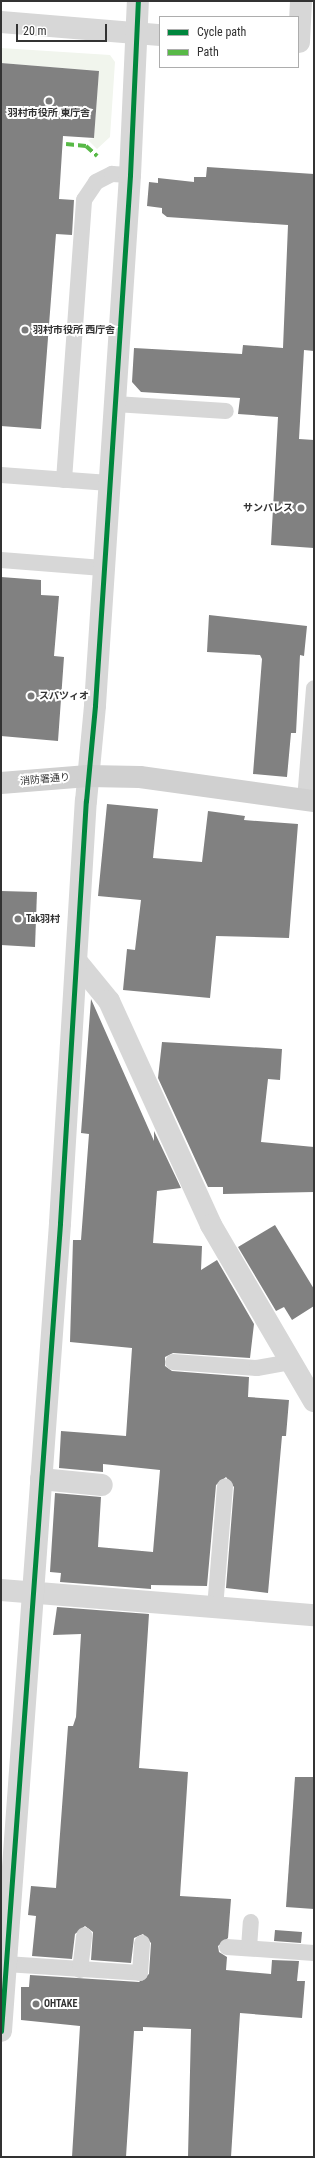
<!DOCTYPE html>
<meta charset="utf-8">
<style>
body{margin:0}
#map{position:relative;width:315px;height:2158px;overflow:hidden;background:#fff;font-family:"Roboto Condensed","Noto Sans JP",sans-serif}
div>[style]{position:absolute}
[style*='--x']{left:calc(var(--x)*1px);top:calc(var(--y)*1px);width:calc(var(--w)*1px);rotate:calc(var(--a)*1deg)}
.green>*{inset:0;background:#f1f5ed}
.building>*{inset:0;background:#818181}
.lane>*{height:16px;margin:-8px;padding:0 8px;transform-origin:8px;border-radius:8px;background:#d7d7d7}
.street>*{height:22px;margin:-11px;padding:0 11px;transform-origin:11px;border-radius:11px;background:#d7d7d7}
.secondary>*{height:22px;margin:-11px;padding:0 11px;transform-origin:11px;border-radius:11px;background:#d0d0d0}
.quiet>*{height:4px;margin-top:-2px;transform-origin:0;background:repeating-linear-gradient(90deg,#58b947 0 8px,transparent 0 12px)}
.cycleway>*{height:5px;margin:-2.5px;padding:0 2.5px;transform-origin:2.5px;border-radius:2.5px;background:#00873e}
.dots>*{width:11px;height:11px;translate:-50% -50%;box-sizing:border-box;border:2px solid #fff;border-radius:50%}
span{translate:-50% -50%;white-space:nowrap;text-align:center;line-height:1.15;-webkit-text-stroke:4px #fff;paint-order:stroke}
.poi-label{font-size:10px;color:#333;font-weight:700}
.left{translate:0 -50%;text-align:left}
.right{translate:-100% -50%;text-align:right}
.street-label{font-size:10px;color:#333}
.frame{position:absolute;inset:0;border:2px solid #333;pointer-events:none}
.legend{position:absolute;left:159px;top:16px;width:140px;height:52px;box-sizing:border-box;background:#fff;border:1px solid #adadad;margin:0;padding:5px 7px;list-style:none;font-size:12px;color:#333}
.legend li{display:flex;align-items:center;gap:8px;height:20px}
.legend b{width:20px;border:1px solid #adadad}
.scale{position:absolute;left:16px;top:24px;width:91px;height:18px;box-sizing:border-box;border:2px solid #333;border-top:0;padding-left:5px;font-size:12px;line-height:14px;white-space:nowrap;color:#333;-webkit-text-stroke:3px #fff;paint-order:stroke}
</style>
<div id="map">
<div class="green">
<i style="clip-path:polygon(1px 48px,110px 55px,115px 62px,110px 137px,97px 149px,88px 140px,94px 138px,99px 71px,1px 63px)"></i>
</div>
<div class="building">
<i style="clip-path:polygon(1px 63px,99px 71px,94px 138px,63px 136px,59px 199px,74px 200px,72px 235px,56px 234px,41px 429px,1px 426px)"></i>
<i style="clip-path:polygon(207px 167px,314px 174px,314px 351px,304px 350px,299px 439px,314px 440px,314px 548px,271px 545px,278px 417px,238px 414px,240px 398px,141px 392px,132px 382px,134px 348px,242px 354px,243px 345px,283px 348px,288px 225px,167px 217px,162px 213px,162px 208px,147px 206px,149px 182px,158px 183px,158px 178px,194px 182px,194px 177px,206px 177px)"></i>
<i style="clip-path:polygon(1px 577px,41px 580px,41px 595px,59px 596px,54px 656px,64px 657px,58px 741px,1px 736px)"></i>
<i style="clip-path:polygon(209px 615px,307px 626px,304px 656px,300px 655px,296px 733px,291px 733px,287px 777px,253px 774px,262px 659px,260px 655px,207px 652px)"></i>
<i style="clip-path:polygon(107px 804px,158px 809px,153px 858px,202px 862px,208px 811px,245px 816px,244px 820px,298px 824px,289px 938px,216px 936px,210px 998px,123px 990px,127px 949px,135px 950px,141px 900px,98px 896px)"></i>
<i style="clip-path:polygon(1px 891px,37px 892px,35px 947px,1px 945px)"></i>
<i style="clip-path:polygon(91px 999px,154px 1141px,154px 1131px,181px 1188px,157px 1191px,153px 1243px,202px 1246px,201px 1270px,217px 1260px,254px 1324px,250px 1358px,173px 1353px,165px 1357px,165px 1366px,172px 1371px,249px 1377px,248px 1397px,289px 1400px,286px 1436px,282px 1436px,268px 1593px,226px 1588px,234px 1487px,226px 1477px,216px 1485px,207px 1586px,151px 1585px,151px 1589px,60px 1582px,61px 1573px,50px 1572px,55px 1493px,101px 1497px,98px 1547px,153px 1552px,160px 1470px,103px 1464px,103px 1472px,59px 1468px,61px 1431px,126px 1436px,132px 1348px,70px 1342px,73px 1240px,81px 1240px,89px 1134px,81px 1133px)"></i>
<i style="clip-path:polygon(162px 1042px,282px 1049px,280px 1080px,268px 1079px,261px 1142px,314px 1147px,314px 1192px,223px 1194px,223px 1187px,208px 1187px,158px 1078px)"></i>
<i style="clip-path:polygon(275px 1225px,314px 1289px,314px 1306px,292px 1320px,284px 1307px,276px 1311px,238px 1247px)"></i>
<i style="clip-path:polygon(57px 1607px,149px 1614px,139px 1768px,188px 1772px,180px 1896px,231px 1899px,228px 1938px,218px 1946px,219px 1952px,227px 1957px,226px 1970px,271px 1974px,272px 1960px,299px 1961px,297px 1981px,305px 1981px,302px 2018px,240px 2013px,231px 2157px,188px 2157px,191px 2029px,143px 2027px,143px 2031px,134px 2031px,126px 2157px,72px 2157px,80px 2026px,21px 2020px,21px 1987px,29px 1987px,30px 1975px,139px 1982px,149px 1974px,151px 1943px,143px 1934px,134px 1938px,131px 1963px,91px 1960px,93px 1932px,85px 1926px,75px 1934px,72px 1959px,32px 1956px,36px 1916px,28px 1915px,31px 1886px,56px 1888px,68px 1726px,73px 1726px,76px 1717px,81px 1634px,53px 1635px)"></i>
<i style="clip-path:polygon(295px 1777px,314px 1777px,314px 1909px,286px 1907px)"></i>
<i style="clip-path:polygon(275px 1930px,302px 1932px,301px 1943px,274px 1941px)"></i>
</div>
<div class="lane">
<i style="--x:115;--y:404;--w:111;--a:3.6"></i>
<i style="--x:1;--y:475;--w:108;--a:4.2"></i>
<i style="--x:64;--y:480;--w:281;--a:-85.9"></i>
<i style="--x:84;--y:200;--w:22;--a:-56"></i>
<i style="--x:96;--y:182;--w:18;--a:-27"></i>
<i style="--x:112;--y:174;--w:18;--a:3"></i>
<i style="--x:1;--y:560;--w:102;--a:4.5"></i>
<i style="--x:305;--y:800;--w:112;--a:-85.4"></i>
<i style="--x:173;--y:1362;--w:84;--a:4.1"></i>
<i style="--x:257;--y:1368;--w:35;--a:-10"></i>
<i style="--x:215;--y:1608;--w:122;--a:-85.3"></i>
<i style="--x:227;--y:1947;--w:87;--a:3.9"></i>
<i style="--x:249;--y:1948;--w:26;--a:-86"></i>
<i style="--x:6;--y:1964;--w:134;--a:3.8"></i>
<i style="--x:140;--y:1973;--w:30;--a:-86"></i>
<i style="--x:80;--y:1970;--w:35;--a:-83"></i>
</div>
<div class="street">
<i style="--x:1;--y:22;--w:160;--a:4.7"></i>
<i style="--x:299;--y:42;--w:41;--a:-87.2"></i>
<i style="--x:77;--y:962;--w:50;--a:50.6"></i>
<i style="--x:109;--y:1001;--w:246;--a:65.5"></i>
<i style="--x:211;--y:1225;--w:204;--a:59.7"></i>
<i style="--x:41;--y:1479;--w:61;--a:5.6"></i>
<i style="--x:1;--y:1590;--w:314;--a:4.6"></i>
<i style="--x:1;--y:2031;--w:810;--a:-85.82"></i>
<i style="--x:60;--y:1223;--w:423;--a:-86.5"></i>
<i style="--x:86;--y:801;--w:96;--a:-84.6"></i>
<i style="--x:95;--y:705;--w:531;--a:-86.22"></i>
<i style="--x:130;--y:175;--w:174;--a:-87.4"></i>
</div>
<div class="secondary">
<i style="--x:1;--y:783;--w:87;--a:-4.6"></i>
<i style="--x:88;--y:776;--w:52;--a:1.1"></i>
<i style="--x:140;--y:777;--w:176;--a:7.9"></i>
</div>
<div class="quiet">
<i style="--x:66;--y:144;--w:20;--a:6"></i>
<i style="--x:86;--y:146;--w:15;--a:42"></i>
</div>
<div class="cycleway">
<i style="--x:1;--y:2031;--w:810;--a:-85.82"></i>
<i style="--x:60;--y:1223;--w:423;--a:-86.5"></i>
<i style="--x:86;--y:801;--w:96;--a:-84.6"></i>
<i style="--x:95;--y:705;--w:531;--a:-86.22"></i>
<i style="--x:130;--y:175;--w:174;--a:-87.4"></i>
</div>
<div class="dots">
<i style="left:49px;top:101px;background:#7a7a7a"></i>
<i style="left:25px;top:330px;background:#7a7a7a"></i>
<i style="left:301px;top:508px;background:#7a7a7a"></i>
<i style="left:31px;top:696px;background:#7a7a7a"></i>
<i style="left:18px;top:919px;background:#7a7a7a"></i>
<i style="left:36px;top:2004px;background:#7a7a7a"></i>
</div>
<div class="poi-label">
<span style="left:49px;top:113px">羽村市役所 東庁舎</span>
<span class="left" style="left:33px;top:330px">羽村市役所 西庁舎</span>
<span class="right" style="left:293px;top:508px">サンパレス</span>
<span class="left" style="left:39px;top:696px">スパツィオ</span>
<span class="left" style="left:26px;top:919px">Tak羽村</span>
<span class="left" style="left:44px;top:2004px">OHTAKE</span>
</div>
<div class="street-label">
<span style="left:45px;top:779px;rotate:-5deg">消防署通り</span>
</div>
<div class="frame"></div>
<ul class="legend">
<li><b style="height:5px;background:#00873e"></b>Cycle path</li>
<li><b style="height:5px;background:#58b947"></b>Path</li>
</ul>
<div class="scale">20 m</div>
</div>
